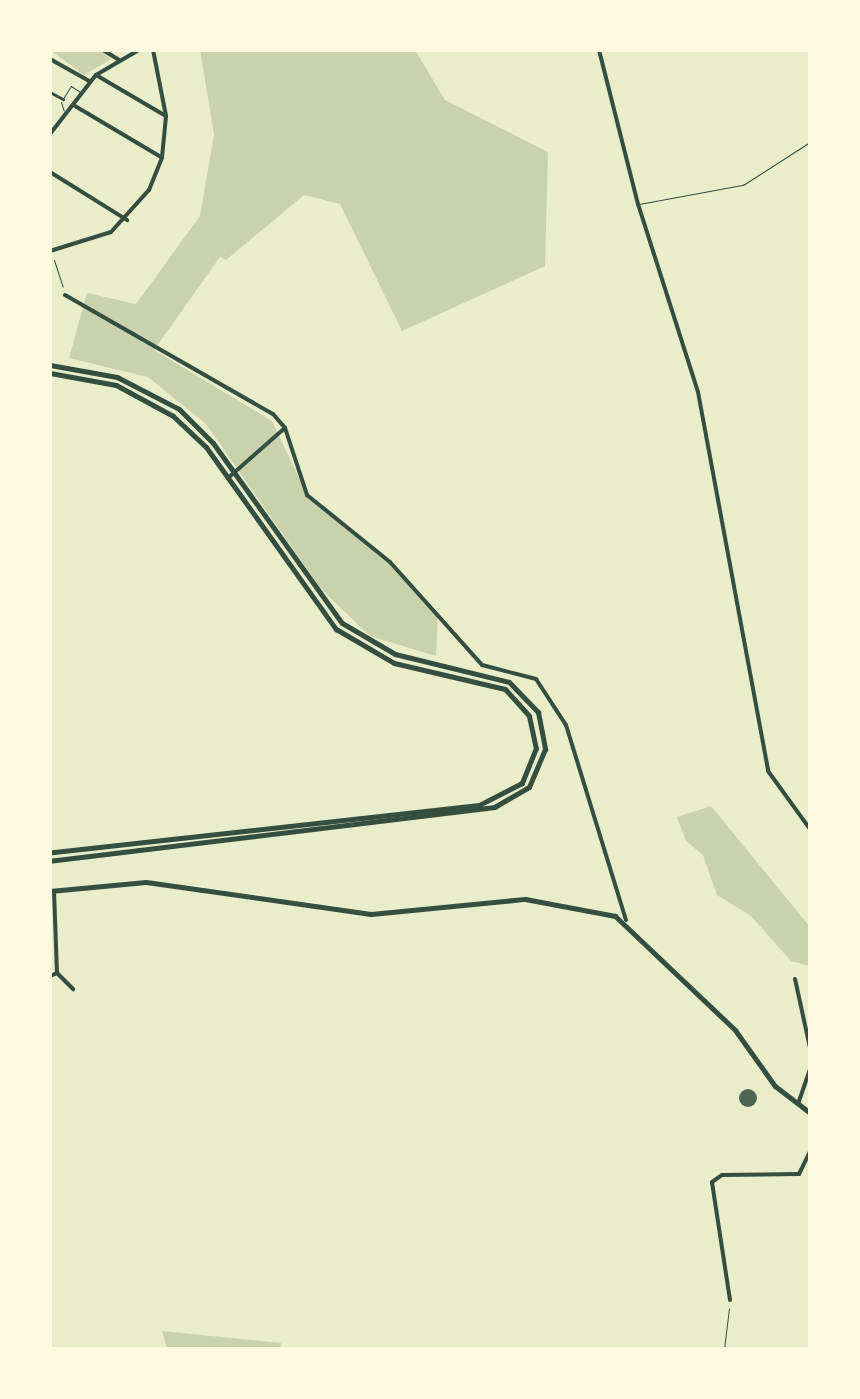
<!DOCTYPE html>
<style>
body{margin:0}
#map{position:relative;width:860px;height:1399px;overflow:hidden;background:#e9edc9;font-family:Ubuntu,sans-serif}
div>[style]{position:absolute}
[style*='--x']{left:calc(var(--x)*1px);top:calc(var(--y)*1px);width:calc(var(--w)*1px);rotate:calc(var(--a)*1deg)}
.green>*{inset:0;background:#cad2ad}
.building>*{inset:0;background:#4f6655}
.round{border-radius:50%}
.path>*{height:1px;margin:-0.5px;padding:0 0.5px;transform-origin:0.5px;border-radius:0.5px;background:#344e41}
.service>*{height:1px;margin:-0.5px;padding:0 0.5px;transform-origin:0.5px;border-radius:0.5px;background:#344e41}
.pedestrian>*{height:2.5px;margin:-1.25px;padding:0 1.25px;transform-origin:1.25px;border-radius:1.25px;background:#344e41}
.minor>*{height:4px;margin:-2px;padding:0 2px;transform-origin:2px;border-radius:2px;background:#344e41}
.tertiary>*{height:5px;margin:-2.5px;padding:0 2.5px;transform-origin:2.5px;border-radius:2.5px;background:#344e41}
.secondary>*{height:5px;margin:-2.5px;padding:0 2.5px;transform-origin:2.5px;border-radius:2.5px;background:#344e41}
span{translate:-50% -50%;white-space:nowrap;text-align:center;line-height:1.15;-webkit-text-stroke:10px #fefae0;paint-order:stroke}
.frame{position:absolute;inset:0;border:52px solid #fefae0;pointer-events:none}
</style>
<div id="map">
<div class="green">
<i style="clip-path:polygon(50px 50px,99px 50px,111px 59px,84px 75px)"></i>
<i style="clip-path:polygon(200px 50px,415px 50px,445px 100px,548px 152px,545px 266px,402px 331px,340px 204px,304px 195px,226px 260px,220px 257px,154px 350px,272px 421px,307px 495px,390px 562px,438px 614px,436px 656px,370px 636px,321px 589px,206px 424px,148px 377px,69px 358px,87px 293px,136px 304px,200px 216px,214px 135px)"></i>
<i style="clip-path:polygon(711px 806px,810px 927px,810px 966px,791px 961px,751px 916px,717px 895px,703px 855px,686px 841px,677px 817px)"></i>
<i style="clip-path:polygon(162px 1331px,281px 1343px,280px 1349px,167px 1349px)"></i>
</div>
<div class="building">
<i class="round" style="left:739px;top:1089px;width:18px;height:18px"></i>
</div>
<div class="path">
<i style="--x:54;--y:260;--w:28;--a:72"></i>
<i style="--x:724;--y:1349;--w:41;--a:-83"></i>
</div>
<div class="service">
<i style="--x:64;--y:97;--w:13;--a:-58"></i>
<i style="--x:71;--y:86;--w:11;--a:34"></i>
<i style="--x:61;--y:102;--w:9;--a:72"></i>
<i style="--x:639;--y:204;--w:106;--a:-10.4"></i>
<i style="--x:743;--y:185;--w:80;--a:-32.7"></i>
</div>
<div class="pedestrian">
<i style="--x:50;--y:92;--w:15;--a:28"></i>
</div>
<div class="minor">
<i style="--x:103;--y:50;--w:19;--a:32"></i>
<i style="--x:599;--y:50;--w:159;--a:75.8"></i>
<i style="--x:638;--y:204;--w:197;--a:72.3"></i>
<i style="--x:698;--y:392;--w:385;--a:79.5"></i>
<i style="--x:768;--y:771;--w:72;--a:54.1"></i>
<i style="--x:50;--y:59;--w:45;--a:29.4"></i>
<i style="--x:96;--y:75;--w:81;--a:30.4"></i>
<i style="--x:75;--y:106;--w:100;--a:30.7"></i>
<i style="--x:50;--y:134;--w:75;--a:-52.1"></i>
<i style="--x:96;--y:75;--w:50;--a:-30.2"></i>
<i style="--x:50;--y:172;--w:91;--a:31.9"></i>
<i style="--x:50;--y:251;--w:64;--a:-17.3"></i>
<i style="--x:111;--y:232;--w:57;--a:-47.9"></i>
<i style="--x:149;--y:190;--w:35;--a:-68"></i>
<i style="--x:162;--y:157;--w:41;--a:-84.4"></i>
<i style="--x:166;--y:116;--w:67;--a:-101.1"></i>
<i style="--x:65;--y:295;--w:240;--a:29.8"></i>
<i style="--x:273;--y:414;--w:18;--a:49"></i>
<i style="--x:285;--y:428;--w:71;--a:71.8"></i>
<i style="--x:307;--y:495;--w:107;--a:38.9"></i>
<i style="--x:390;--y:562;--w:138;--a:48.2"></i>
<i style="--x:482;--y:665;--w:56;--a:14.5"></i>
<i style="--x:536;--y:679;--w:55;--a:56.9"></i>
<i style="--x:566;--y:725;--w:204;--a:72.9"></i>
<i style="--x:228;--y:478;--w:76;--a:-41.3"></i>
<i style="--x:57;--y:973;--w:23;--a:45"></i>
<i style="--x:50;--y:976;--w:8;--a:-23"></i>
<i style="--x:57;--y:973;--w:82;--a:-92.1"></i>
<i style="--x:795;--y:979;--w:71;--a:77.7"></i>
<i style="--x:798;--y:1104;--w:36;--a:-71"></i>
<i style="--x:730;--y:1300;--w:119;--a:-98.7"></i>
<i style="--x:712;--y:1182;--w:12;--a:-35"></i>
<i style="--x:722;--y:1175;--w:77;--a:-0.7"></i>
<i style="--x:799;--y:1174;--w:25;--a:-64"></i>
</div>
<div class="tertiary">
<i style="--x:50;--y:891;--w:96;--a:-5.4"></i>
<i style="--x:146;--y:882;--w:227;--a:8.1"></i>
<i style="--x:371;--y:914;--w:155;--a:-5.6"></i>
<i style="--x:525;--y:899;--w:92;--a:10.7"></i>
<i style="--x:615;--y:916;--w:166;--a:43.5"></i>
<i style="--x:735;--y:1030;--w:69;--a:54.5"></i>
<i style="--x:775;--y:1086;--w:44;--a:37.6"></i>
</div>
<div class="secondary">
<i style="--x:50;--y:365;--w:68;--a:10.2"></i>
<i style="--x:117;--y:377;--w:70;--a:27.3"></i>
<i style="--x:179;--y:409;--w:48;--a:45"></i>
<i style="--x:213;--y:443;--w:221;--a:54.4"></i>
<i style="--x:342;--y:623;--w:61;--a:30.3"></i>
<i style="--x:395;--y:654;--w:117;--a:13.8"></i>
<i style="--x:509;--y:682;--w:42;--a:46"></i>
<i style="--x:538;--y:712;--w:38;--a:79"></i>
<i style="--x:545;--y:749;--w:41;--a:112.8"></i>
<i style="--x:529;--y:787;--w:39;--a:150"></i>
<i style="--x:495;--y:807;--w:448;--a:173.1"></i>
<i style="--x:50;--y:373;--w:67;--a:10.3"></i>
<i style="--x:116;--y:385;--w:65;--a:28.5"></i>
<i style="--x:173;--y:416;--w:45;--a:43.2"></i>
<i style="--x:206;--y:447;--w:224;--a:54.5"></i>
<i style="--x:336;--y:629;--w:67;--a:30.4"></i>
<i style="--x:394;--y:663;--w:114;--a:13.2"></i>
<i style="--x:505;--y:689;--w:36;--a:48"></i>
<i style="--x:529;--y:716;--w:33;--a:78"></i>
<i style="--x:536;--y:748;--w:38;--a:112"></i>
<i style="--x:522;--y:783;--w:48;--a:152.9"></i>
<i style="--x:479;--y:805;--w:432;--a:173.7"></i>
</div>
<div class="frame"></div>
</div>
